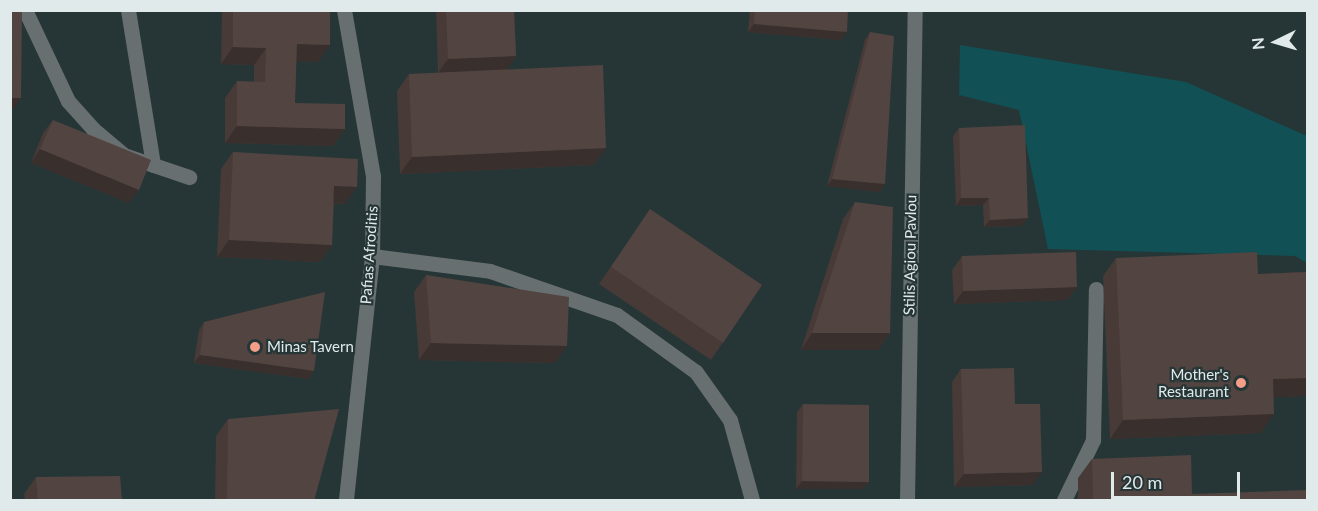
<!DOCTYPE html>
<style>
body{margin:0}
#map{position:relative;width:1318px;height:511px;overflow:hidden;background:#263637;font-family:Lato,sans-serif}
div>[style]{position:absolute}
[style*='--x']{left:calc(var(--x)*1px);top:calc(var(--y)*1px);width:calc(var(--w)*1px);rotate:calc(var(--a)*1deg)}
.green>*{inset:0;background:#115054}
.street>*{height:15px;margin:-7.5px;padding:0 7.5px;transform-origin:7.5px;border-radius:7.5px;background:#686f70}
.wall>*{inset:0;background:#473a37}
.shaded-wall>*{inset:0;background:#39302d}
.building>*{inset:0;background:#524440}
.dots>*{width:16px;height:16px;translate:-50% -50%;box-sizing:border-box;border:3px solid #263637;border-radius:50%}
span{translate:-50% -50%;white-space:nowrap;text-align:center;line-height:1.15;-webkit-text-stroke:4.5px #263637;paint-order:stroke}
.street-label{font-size:15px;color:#e1eaeb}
.poi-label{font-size:15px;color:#e1eaeb}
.left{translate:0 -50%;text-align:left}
.right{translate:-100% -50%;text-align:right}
.frame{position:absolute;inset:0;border:12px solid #e1eaeb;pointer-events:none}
.north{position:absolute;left:1246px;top:12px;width:60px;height:60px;-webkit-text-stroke:4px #263637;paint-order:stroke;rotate:265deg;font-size:16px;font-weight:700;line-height:24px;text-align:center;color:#e1eaeb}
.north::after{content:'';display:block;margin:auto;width:21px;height:27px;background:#e1eaeb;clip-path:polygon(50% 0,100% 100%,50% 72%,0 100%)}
.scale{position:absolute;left:1111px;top:472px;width:129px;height:27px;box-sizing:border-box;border:3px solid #e1eaeb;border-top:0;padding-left:8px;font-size:18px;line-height:21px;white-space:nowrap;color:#e1eaeb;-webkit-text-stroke:4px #263637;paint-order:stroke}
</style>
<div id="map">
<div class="green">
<i style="clip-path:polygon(960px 45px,1186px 82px,1307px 136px,1307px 263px,1295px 256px,1048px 249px,1019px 110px,959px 95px)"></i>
</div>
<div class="street">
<i style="--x:25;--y:10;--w:101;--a:64.7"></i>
<i style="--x:68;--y:101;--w:38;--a:48"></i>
<i style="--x:93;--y:129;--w:40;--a:40"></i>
<i style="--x:124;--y:155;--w:69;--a:18.7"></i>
<i style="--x:128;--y:10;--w:157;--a:80.8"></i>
<i style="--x:344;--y:10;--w:169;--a:80.1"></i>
<i style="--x:373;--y:176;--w:80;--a:90.7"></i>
<i style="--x:372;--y:256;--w:245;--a:96.1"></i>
<i style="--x:372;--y:256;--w:119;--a:7.2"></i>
<i style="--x:490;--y:271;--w:134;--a:19.1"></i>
<i style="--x:617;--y:315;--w:97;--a:35.8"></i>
<i style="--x:696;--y:372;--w:59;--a:54.7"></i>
<i style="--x:730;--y:420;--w:83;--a:74.6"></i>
<i style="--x:907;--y:500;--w:490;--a:-89.1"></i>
<i style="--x:1064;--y:500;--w:67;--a:-64.2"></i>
<i style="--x:1093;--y:440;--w:151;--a:-88.9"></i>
</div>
<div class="wall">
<i style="clip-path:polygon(222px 10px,330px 10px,318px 62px,296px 61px,295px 103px,345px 129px,333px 146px,225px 143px,225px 98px,237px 81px,254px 82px,254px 65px,221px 64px)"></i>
<i style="clip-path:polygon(436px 10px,514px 10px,516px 56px,507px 70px,606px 148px,594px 165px,400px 174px,397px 91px,409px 74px,438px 73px)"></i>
<i style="clip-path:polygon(750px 10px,848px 10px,841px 40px,748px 32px)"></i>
<i style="clip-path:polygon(870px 32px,880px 192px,827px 186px,865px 40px)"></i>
<i style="clip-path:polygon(53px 120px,129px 203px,31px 163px,43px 133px)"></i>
<i style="clip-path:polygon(959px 128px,1022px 226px,984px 227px,983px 205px,956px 206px,953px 136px)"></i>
<i style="clip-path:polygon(233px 152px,345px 204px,334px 204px,332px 245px,320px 262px,217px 257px,221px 169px)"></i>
<i style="clip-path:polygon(855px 202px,890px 333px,878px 350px,801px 350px,843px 219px)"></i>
<i style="clip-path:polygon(650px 209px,762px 285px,711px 360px,599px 284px)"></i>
<i style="clip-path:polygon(962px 256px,1077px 287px,1067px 300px,954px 304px,952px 270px)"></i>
<i style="clip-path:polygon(1116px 258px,1258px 274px,1308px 272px,1308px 396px,1274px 397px,1261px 433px,1110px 439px,1103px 276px)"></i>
<i style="clip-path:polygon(426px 275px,555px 363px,419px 360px,414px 292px)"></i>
<i style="clip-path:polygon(204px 322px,309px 379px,194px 363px,199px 330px)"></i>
<i style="clip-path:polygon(961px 369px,1015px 404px,1033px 485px,954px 487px,952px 382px)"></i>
<i style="clip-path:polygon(803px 404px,869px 482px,863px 489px,796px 489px,797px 412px)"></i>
<i style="clip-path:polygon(228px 419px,314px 501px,215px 501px,216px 436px)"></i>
<i style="clip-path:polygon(1092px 459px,1192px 494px,1308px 501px,1078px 501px,1078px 478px)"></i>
<i style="clip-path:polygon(36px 477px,122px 501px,25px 501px,24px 494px)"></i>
</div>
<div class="shaded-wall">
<i style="clip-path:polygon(754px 24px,847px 32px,841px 40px,748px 32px)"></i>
<i style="clip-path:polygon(297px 44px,330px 45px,318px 62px,285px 61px)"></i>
<i style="clip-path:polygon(233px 47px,266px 48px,254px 65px,221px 64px)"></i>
<i style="clip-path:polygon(516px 56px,507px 70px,438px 73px,448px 59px)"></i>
<i style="clip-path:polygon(10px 98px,21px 98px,12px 111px,10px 111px)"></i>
<i style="clip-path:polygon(237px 126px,345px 129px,333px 146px,225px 143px)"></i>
<i style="clip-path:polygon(606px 148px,594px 165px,400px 174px,412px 157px)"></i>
<i style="clip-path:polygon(40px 149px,139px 190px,129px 203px,31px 163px)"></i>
<i style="clip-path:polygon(832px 179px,885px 184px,880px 192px,827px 186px)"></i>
<i style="clip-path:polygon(334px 186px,357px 187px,345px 204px,322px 203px)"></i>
<i style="clip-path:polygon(961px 198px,989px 198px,983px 205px,956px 206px)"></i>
<i style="clip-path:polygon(1028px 218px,1022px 226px,984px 227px,990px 220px)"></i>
<i style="clip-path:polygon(229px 240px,332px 245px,320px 262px,217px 257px)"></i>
<i style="clip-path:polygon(1077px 287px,1067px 300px,954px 304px,963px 291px)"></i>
<i style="clip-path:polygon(812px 333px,890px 333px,878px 350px,801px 350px)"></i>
<i style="clip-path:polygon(431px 343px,567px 346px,555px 363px,419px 360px)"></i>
<i style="clip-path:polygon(200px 355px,314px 371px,309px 379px,194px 363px)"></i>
<i style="clip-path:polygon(1308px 378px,1308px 396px,1260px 398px,1273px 379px)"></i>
<i style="clip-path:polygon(1274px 414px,1261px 433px,1110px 439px,1123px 420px)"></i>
<i style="clip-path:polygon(1042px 472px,1033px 485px,954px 487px,964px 474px)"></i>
<i style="clip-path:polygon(802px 481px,869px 482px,863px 489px,796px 489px)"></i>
</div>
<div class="building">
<i style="clip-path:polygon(10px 10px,22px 10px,21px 98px,10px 98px)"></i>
<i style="clip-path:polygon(233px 10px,330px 10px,330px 45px,297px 44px,295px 103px,345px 104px,345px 129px,237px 126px,237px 81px,265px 82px,266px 48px,233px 47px)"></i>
<i style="clip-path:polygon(446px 10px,514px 10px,516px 56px,448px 59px)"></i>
<i style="clip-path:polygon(755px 10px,848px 10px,847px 32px,754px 24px)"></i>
<i style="clip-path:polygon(870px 32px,894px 36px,885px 184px,832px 179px)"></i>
<i style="clip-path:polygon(603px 65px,606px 148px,412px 157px,409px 74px)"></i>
<i style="clip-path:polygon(53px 120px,151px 160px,139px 190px,40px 149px)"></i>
<i style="clip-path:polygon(1025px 125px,1028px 218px,990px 220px,989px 198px,961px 198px,959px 128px)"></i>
<i style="clip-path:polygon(233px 152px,358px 159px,357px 187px,334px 186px,332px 245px,229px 240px)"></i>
<i style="clip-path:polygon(855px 202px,893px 207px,890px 333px,812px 333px)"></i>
<i style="clip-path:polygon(650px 209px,762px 285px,723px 343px,611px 267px)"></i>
<i style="clip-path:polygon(1076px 252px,1077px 287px,963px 291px,962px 256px)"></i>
<i style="clip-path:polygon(1257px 252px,1258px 274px,1308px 272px,1308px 378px,1273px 379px,1274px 414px,1123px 420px,1116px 258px)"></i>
<i style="clip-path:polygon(426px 275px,569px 297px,567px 346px,431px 343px)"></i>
<i style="clip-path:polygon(325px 292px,314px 371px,200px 355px,204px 322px)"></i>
<i style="clip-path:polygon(1014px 368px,1015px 404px,1040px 404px,1042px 472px,964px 474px,961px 369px)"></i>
<i style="clip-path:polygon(803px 404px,869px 405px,869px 482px,802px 481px)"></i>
<i style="clip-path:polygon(339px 409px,314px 501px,227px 501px,228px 419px)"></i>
<i style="clip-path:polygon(1191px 455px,1192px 494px,1308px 490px,1308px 501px,1093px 501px,1092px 459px)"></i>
<i style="clip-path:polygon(120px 476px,122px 501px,38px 501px,36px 477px)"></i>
</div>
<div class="dots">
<i style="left:255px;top:347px;background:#f49e8a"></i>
<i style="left:1241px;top:383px;background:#f49e8a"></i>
</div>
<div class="street-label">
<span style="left:369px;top:255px;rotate:-86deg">Pafias Afroditis</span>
<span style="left:910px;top:255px;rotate:-89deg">Stilis Agiou Pavlou</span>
</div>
<div class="poi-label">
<span class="left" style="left:267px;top:347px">Minas Tavern</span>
<span class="right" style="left:1229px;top:383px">Mother's<br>Restaurant</span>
</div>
<div class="frame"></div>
<div class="north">N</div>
<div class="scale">20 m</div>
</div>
